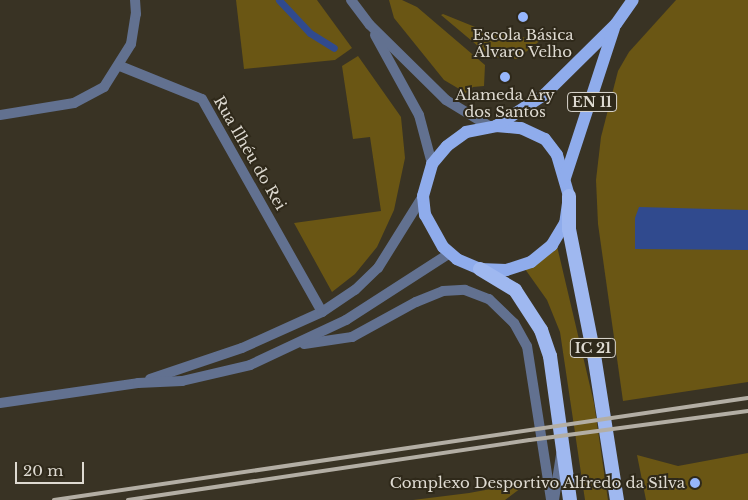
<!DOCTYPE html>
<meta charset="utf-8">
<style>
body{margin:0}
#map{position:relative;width:748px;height:500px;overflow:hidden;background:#393324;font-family:"Libre Baskerville",serif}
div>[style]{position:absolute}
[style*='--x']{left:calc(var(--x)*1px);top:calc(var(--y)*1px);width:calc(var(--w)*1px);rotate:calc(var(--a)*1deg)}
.green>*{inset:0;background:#6a5614}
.water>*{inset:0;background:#304a8e}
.stream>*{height:7px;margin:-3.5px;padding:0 3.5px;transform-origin:3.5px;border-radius:3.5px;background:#304a8e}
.minor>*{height:10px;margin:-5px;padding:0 5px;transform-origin:5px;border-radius:5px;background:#627190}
.tertiary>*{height:10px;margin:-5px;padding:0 5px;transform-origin:5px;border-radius:5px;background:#627190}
.primary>*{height:12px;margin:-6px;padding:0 6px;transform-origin:6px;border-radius:6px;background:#8facec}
.trunk>*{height:14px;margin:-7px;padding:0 7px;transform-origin:7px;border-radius:7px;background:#9fb8f0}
.rail>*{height:4px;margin:-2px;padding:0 2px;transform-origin:2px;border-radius:2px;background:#b3aea4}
.dots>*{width:14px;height:14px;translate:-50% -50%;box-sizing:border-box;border:2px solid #2f291a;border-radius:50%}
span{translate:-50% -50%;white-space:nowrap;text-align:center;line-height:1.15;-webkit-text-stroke:4px #2f291a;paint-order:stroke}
.shield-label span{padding:1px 4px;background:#2f291a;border:1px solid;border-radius:4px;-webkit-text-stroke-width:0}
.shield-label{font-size:14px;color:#dedad1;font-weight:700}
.poi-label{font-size:15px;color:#dedad1}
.right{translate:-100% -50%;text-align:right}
.street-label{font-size:15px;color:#dedad1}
.scale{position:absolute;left:15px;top:462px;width:69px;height:22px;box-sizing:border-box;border:2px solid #dedad1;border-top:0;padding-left:6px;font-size:15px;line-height:18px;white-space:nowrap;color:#dedad1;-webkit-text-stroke:4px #2f291a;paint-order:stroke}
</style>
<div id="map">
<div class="green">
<i style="clip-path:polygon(236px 0,317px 0,352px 48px,335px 60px,244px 69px)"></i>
<i style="clip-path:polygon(389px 0,402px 0,417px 7px,485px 65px,484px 86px,473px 87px,466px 93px,444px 80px,394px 18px)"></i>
<i style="clip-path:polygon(676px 0,748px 0,748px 382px,623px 401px,598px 224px,596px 180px,601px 137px,618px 71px,629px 52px)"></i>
<i style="clip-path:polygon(443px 14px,485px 31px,541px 40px,517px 59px,491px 57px,441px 15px)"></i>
<i style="clip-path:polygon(358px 56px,401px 117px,405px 158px,394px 210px,377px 247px,355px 274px,332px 292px,294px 223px,381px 211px,370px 137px,353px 139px,342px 66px)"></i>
<i style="clip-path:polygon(557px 246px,594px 403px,608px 500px,585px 500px,560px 332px,547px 300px,525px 269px)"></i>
<i style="clip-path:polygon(748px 453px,748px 500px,646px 500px,637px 455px,678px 466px)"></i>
<i style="clip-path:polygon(529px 482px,505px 500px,413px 500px,469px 493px)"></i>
</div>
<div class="water">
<i style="clip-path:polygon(639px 207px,748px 210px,748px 250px,635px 249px,635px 218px)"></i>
</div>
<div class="stream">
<i style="--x:279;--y:0;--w:45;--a:46.8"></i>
<i style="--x:310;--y:33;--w:28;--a:32"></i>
</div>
<div class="minor">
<i style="--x:120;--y:66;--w:88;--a:21.9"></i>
<i style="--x:202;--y:99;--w:244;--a:60.6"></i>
<i style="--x:0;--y:115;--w:75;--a:-9.2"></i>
<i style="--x:74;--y:103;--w:34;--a:-28"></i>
<i style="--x:104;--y:87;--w:51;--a:-57.9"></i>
<i style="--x:131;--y:44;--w:30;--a:-81"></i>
<i style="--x:136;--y:14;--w:14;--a:-94"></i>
</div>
<div class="tertiary">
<i style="--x:351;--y:0;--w:31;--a:53"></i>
<i style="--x:370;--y:25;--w:107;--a:44.6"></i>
<i style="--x:446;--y:100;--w:50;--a:31.2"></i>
<i style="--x:375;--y:35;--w:91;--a:61.2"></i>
<i style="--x:419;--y:115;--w:51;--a:75.1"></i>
<i style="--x:304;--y:344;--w:49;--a:-8.3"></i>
<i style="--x:352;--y:337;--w:73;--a:-28.7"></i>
<i style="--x:416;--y:302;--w:29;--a:-22"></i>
<i style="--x:443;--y:291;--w:22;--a:-3"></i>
<i style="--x:465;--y:290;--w:26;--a:21"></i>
<i style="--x:489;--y:299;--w:35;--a:44"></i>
<i style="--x:514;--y:323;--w:26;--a:61"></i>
<i style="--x:527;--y:346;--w:156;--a:81.1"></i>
<i style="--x:150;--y:379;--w:97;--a:-18.6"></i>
<i style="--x:242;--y:348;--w:88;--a:-24.2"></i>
<i style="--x:322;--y:312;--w:40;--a:-34"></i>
<i style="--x:355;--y:290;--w:32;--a:-44"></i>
<i style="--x:378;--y:268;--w:85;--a:-58"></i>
<i style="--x:0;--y:403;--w:139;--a:-8.2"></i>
<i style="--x:138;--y:383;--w:44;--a:-2.6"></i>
<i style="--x:182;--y:381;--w:70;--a:-13.2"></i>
<i style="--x:250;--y:365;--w:106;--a:-25.1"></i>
<i style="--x:346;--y:320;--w:124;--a:-32.8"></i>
<i style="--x:554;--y:500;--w:46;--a:-81.2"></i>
</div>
<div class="primary">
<i style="--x:496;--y:126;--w:25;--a:5"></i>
<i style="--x:521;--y:128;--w:26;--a:25"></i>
<i style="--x:545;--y:139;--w:20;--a:53"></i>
<i style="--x:557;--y:155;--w:43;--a:73.7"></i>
<i style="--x:569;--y:196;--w:27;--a:98"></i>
<i style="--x:565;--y:223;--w:26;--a:121"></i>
<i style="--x:552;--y:245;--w:27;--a:141"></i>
<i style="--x:531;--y:262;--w:26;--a:162"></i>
<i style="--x:506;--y:270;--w:26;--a:-178"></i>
<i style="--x:480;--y:269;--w:25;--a:-157"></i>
<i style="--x:457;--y:259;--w:18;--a:-139"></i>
<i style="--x:443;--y:247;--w:37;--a:-119"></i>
<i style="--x:425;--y:215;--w:19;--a:-96"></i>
<i style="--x:423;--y:196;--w:33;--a:-74"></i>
<i style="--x:432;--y:164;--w:23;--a:-50"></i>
<i style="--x:447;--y:146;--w:24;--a:-36"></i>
<i style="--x:466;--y:132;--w:31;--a:-11"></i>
<i style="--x:496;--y:126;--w:57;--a:-32.9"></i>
<i style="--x:544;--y:95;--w:101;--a:-44.6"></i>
<i style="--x:616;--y:24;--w:29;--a:-55"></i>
<i style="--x:565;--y:178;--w:158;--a:-71.9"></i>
</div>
<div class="trunk">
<i style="--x:569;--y:196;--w:33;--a:90"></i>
<i style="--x:569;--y:229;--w:128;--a:78.8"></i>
<i style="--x:594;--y:355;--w:147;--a:81"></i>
<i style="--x:480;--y:269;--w:41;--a:31"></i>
<i style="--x:515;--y:290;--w:48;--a:57"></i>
<i style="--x:541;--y:330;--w:28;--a:71"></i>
<i style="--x:550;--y:356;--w:145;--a:82.1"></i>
</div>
<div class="rail">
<i style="--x:54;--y:500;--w:701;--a:-8.36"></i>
<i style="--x:128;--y:500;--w:406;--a:-8.5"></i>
<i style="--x:530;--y:440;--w:220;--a:-7.6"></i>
</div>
<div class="dots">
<i style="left:523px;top:17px;background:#96b6fd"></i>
<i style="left:505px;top:77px;background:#96b6fd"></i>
<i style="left:695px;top:483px;background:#96b6fd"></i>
</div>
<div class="shield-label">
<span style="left:592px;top:102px">EN 11</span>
<span style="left:593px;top:348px">IC 21</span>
</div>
<div class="poi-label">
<span style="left:523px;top:43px">Escola Básica<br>Álvaro Velho</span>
<span style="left:505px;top:103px">Alameda Ary<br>dos Santos</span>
<span class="right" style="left:685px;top:483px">Complexo Desportivo Alfredo da Silva</span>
</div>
<div class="street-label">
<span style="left:250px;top:153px;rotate:60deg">Rua Ilhéu do Rei</span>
</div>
<div class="scale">20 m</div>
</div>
